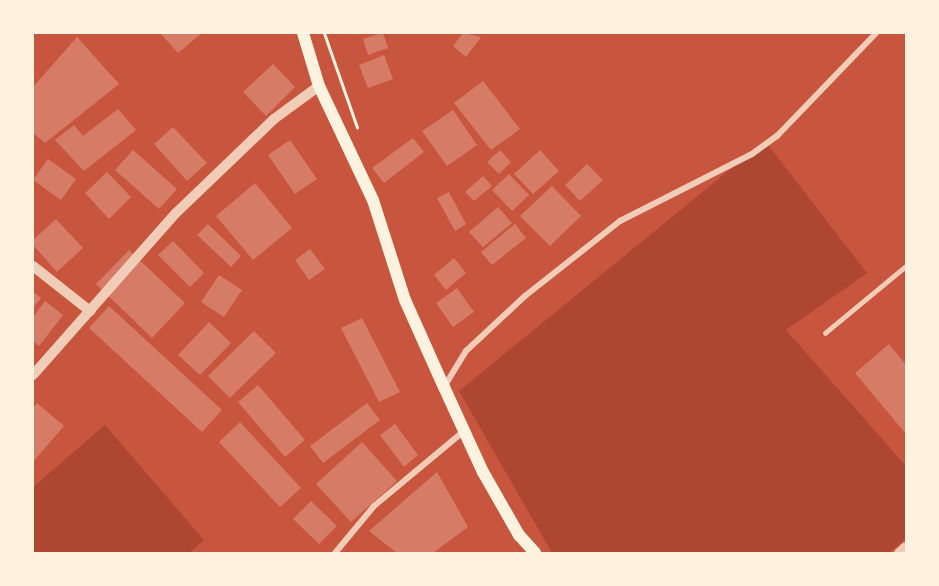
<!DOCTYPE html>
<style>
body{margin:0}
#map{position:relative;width:939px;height:586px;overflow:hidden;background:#c8553d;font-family:Rubik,sans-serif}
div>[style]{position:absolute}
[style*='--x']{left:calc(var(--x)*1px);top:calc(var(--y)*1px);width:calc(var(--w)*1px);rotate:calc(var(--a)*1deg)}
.green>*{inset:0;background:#ae4732}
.building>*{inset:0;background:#d67c66}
.path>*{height:3px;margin:-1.5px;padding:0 1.5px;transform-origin:1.5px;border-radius:1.5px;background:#fff3e0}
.service>*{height:4.5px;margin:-2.25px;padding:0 2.25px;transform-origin:2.25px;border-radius:2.25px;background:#f1ccb7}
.minor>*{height:6px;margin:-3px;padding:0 3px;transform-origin:3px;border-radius:3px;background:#f1ccb7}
.tertiary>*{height:10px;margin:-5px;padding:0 5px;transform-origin:5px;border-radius:5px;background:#f1ccb7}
.secondary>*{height:12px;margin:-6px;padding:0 6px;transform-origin:6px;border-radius:6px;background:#fff3e0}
span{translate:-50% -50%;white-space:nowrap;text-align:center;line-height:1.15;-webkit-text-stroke:5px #fff3e0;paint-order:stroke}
.frame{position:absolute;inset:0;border:34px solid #fff3e0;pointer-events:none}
</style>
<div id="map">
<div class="green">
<i style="clip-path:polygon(765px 141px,867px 273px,786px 330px,906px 466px,906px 538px,889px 553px,552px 553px,459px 391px)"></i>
<i style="clip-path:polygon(105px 425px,204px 540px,189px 553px,33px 553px,33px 487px)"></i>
</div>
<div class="building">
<i style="clip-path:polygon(160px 33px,202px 33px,178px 53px)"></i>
<i style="clip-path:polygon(383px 33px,388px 48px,368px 55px,363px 39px)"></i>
<i style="clip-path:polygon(463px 33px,481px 37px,466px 57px,453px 46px)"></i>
<i style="clip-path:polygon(77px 37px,119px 84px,45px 143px,33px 133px,33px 87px)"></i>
<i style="clip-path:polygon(384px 55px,393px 79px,368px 88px,359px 65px)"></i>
<i style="clip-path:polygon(273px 64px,295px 87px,266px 116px,243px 92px)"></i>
<i style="clip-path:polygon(483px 81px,520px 129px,491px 150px,454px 103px)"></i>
<i style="clip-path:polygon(118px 109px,136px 130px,84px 171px,55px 140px,74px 125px,83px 136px)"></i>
<i style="clip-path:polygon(453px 110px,477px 145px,447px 166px,422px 131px)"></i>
<i style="clip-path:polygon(173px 127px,207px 163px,187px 181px,154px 144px)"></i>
<i style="clip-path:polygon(413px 138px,424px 152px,384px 183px,372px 168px)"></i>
<i style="clip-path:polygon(290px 140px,317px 179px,295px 194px,268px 155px)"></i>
<i style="clip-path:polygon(133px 150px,177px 189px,159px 209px,115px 170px)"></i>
<i style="clip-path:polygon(500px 150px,511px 162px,499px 174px,487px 162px)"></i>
<i style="clip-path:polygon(540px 150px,559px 171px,533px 194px,514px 174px)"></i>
<i style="clip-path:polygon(48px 159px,76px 179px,61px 200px,33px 180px)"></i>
<i style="clip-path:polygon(587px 164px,603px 180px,580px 201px,565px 185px)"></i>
<i style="clip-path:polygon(107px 172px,131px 197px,109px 219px,85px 193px)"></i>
<i style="clip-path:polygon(509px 174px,529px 195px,512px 211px,492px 190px)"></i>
<i style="clip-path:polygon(483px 176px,492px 186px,474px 201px,465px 192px)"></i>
<i style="clip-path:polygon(255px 183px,292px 228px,253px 260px,216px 216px)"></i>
<i style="clip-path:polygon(552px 186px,581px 216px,550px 246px,520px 216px)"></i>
<i style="clip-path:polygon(449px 192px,466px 224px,455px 231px,437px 198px)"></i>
<i style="clip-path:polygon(498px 207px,512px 223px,483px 247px,469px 232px)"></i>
<i style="clip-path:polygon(56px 219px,83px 248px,57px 272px,33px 245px,33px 240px)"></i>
<i style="clip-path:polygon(208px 224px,241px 256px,231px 267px,197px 235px)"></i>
<i style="clip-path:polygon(515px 224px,526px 238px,492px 265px,481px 252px)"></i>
<i style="clip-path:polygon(173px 241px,204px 273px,190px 287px,158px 255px)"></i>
<i style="clip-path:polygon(310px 249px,325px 269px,309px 280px,295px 260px)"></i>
<i style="clip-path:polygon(129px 250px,185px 303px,152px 338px,96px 284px)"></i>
<i style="clip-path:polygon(454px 258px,466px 273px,446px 290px,434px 275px)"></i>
<i style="clip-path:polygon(219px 275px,242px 290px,224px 317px,201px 302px)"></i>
<i style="clip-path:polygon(457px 288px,474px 312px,453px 327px,436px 303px)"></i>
<i style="clip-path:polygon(33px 292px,41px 298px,33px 308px)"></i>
<i style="clip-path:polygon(45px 301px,63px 315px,39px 346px,33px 341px,33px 317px)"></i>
<i style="clip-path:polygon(109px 306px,222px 410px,202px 432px,89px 328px)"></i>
<i style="clip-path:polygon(362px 318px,400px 392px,379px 402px,341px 328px)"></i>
<i style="clip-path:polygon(209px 322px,231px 343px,200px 375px,178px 355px)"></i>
<i style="clip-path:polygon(254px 331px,276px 353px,230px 398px,208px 376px)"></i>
<i style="clip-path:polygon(889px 344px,906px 365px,906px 434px,855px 373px)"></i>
<i style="clip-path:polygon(258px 385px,305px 440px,285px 457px,238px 402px)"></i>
<i style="clip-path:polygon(37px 403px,64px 426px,33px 462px,33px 408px)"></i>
<i style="clip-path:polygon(367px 403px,380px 420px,323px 463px,310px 446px)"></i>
<i style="clip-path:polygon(240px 422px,301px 488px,280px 507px,219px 442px)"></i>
<i style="clip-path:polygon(395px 424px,418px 455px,404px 467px,380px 435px)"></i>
<i style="clip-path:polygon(362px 442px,397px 481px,351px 522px,316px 484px)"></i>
<i style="clip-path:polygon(437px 472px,468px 527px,433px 553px,397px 553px,369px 531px)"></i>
<i style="clip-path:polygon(311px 501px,337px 526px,319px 544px,293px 519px)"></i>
</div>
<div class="path">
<i style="--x:324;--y:33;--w:100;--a:70.7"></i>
</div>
<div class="service">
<i style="--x:825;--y:333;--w:105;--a:-39.6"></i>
</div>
<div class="minor">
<i style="--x:444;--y:387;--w:42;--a:-58.6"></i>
<i style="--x:466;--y:351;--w:81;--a:-43"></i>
<i style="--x:525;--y:296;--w:121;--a:-38.3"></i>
<i style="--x:620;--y:221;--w:148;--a:-26.9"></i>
<i style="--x:752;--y:154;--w:31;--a:-36"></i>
<i style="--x:777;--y:136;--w:143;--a:-46.1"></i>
<i style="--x:335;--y:553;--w:61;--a:-50.3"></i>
<i style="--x:374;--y:506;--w:117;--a:-39.8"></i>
</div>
<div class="tertiary">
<i style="--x:33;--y:266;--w:73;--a:38.3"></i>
<i style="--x:33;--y:375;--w:216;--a:-48.6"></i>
<i style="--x:176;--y:213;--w:136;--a:-43.8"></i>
<i style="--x:274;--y:119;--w:56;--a:-36.3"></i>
<i style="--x:899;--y:553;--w:9;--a:-41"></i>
</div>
<div class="secondary">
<i style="--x:303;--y:33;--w:55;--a:73.2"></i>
<i style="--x:319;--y:86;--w:126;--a:64.7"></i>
<i style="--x:373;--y:200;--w:105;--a:72.3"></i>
<i style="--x:405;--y:300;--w:95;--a:65.9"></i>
<i style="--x:444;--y:387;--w:94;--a:65.4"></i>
<i style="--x:483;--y:472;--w:73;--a:60.3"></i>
<i style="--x:519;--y:535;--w:24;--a:48"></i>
</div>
<div class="frame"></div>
</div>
